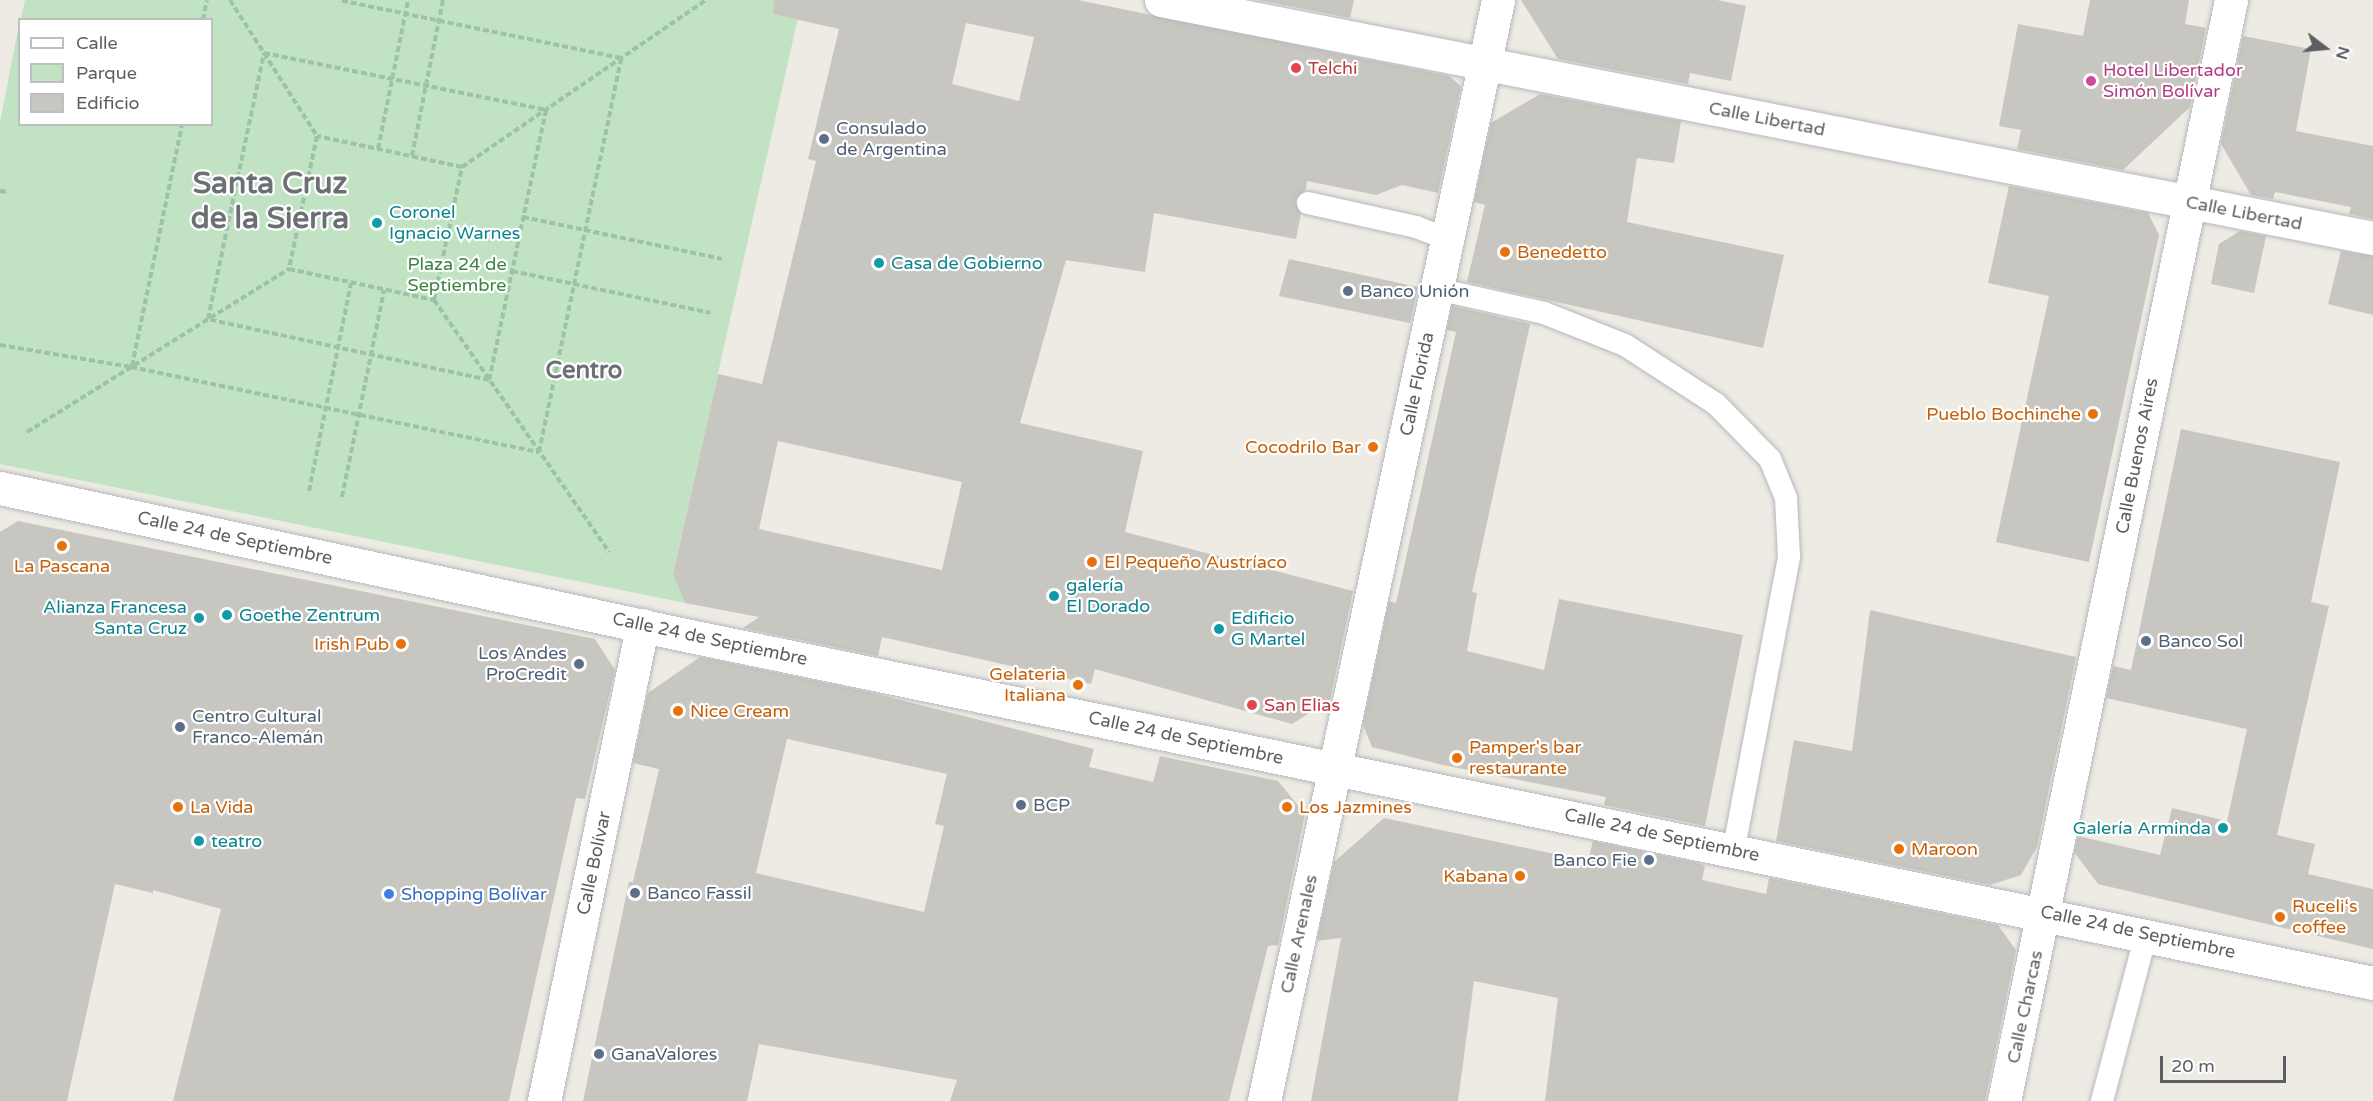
<!DOCTYPE html>
<meta charset="utf-8">
<style>
body{margin:0}
#map{position:relative;width:2373px;height:1101px;overflow:hidden;background:#edebe3;font-family:"Varela Round",sans-serif}
div>[style]{position:absolute}
[style*='--x']{left:calc(var(--x)*1px);top:calc(var(--y)*1px);width:calc(var(--w)*1px);rotate:calc(var(--a)*1deg)}
.green>*{inset:0;background:#c1e3c3}
.building>*{inset:0;background:#c8c6c0}
.path>*{height:4px;margin-top:-2px;transform-origin:0;background:repeating-linear-gradient(90deg,#9bc3a9 0 6px,transparent 0 9px)}
.roads{filter:drop-shadow(0 0 2px #b6b8bd) drop-shadow(0 0 2px #b6b8bd)}
.lane>*{height:22px;margin:-11px;padding:0 11px;transform-origin:11px;border-radius:11px;background:#fff}
.street>*{height:33px;margin:-16.5px;padding:0 16.5px;transform-origin:16.5px;border-radius:16.5px;background:#fff}
.secondary>*{height:33px;margin:-16.5px;padding:0 16.5px;transform-origin:16.5px;border-radius:16.5px;background:#fff}
.dots>*{width:16px;height:16px;translate:-50% -50%;box-sizing:border-box;border:3px solid #fff;border-radius:50%}
span{translate:-50% -50%;white-space:nowrap;text-align:center;line-height:1.15;-webkit-text-stroke:4.5px #fff;paint-order:stroke}
.health-label{font-size:18px;color:#be3a42}
.left{translate:0 -50%;text-align:left}
.hotel-label{font-size:18px;color:#b23c85}
.street-label{font-size:18px;color:#5b5e63}
.service-label{font-size:18px;color:#4e5e75}
.right{translate:-100% -50%;text-align:right}
.culture-label{font-size:18px;color:#0d838f}
.food-label{font-size:18px;color:#c56008}
.park-label{font-size:18px;color:#3b8342}
.shop-label{font-size:18px;color:#366cbe}
.district-label{font-size:24px;color:#6c7075;font-weight:700}
.town-label{font-size:30px;color:#6c7075;font-weight:700}
.legend{position:absolute;left:18px;top:18px;width:195px;height:108px;box-sizing:border-box;background:#fff;border:2px solid #bdbfc1;margin:0;padding:8px 10px;list-style:none;font-size:18px;color:#5b5e63}
.legend li{display:flex;align-items:center;gap:12px;height:30px}
.legend b{width:30px;border:2px solid #bdbfc1}
.north{position:absolute;left:2295px;top:18px;width:60px;height:60px;-webkit-text-stroke:4px #fff;paint-order:stroke;rotate:106deg;font-size:16px;font-weight:700;line-height:24px;text-align:center;color:#5b5e63}
.north::after{content:'';display:block;margin:auto;width:21px;height:27px;background:#5b5e63;clip-path:polygon(50% 0,100% 100%,50% 72%,0 100%)}
.scale{position:absolute;left:2160px;top:1056px;width:126px;height:27px;box-sizing:border-box;border:3px solid #5b5e63;border-top:0;padding-left:8px;font-size:18px;line-height:21px;white-space:nowrap;color:#5b5e63;-webkit-text-stroke:4px #fff;paint-order:stroke}
</style>
<div id="map">
<div class="green">
<i style="clip-path:polygon(25px 0,802px 0,673px 573px,685px 603px,0 464px,0 122px,19px 25px,20px 124px,212px 124px,212px 20px,21px 19px)"></i>
</div>
<div class="building">
<i style="clip-path:polygon(evenodd,774px 0,1078px 0,1449px 76px,1461px 86px,1438px 193px,1402px 185px,1376px 195px,1307px 181px,1306px 190px,1295px 201px,1301px 214px,1296px 239px,1154px 213px,1145px 272px,1066px 260px,1020px 423px,1143px 451px,1125px 532px,1353px 591px,1330px 700px,1292px 724px,1095px 669px,1091px 684px,882px 637px,878px 656px,743px 628px,759px 617px,685px 603px,673px 574px,718px 374px,762px 384px,816px 161px,808px 159px,839px 29px,773px 14px,774px 0,966px 23px,1034px 37px,1019px 101px,952px 84px,966px 23px,774px 0,778px 441px,962px 482px,942px 570px,759px 529px,778px 441px)"></i>
<i style="clip-path:polygon(1258px 0,1354px 0,1350px 18px)"></i>
<i style="clip-path:polygon(1521px 0,1717px 0,1746px 6px,1731px 81px,1690px 73px,1688px 84px,1558px 59px)"></i>
<i style="clip-path:polygon(2090px 0,2189px 0,2185px 24px,2206px 28px,2190px 107px,2123px 170px,2017px 149px,2021px 130px,1999px 126px,2018px 24px,2083px 36px)"></i>
<i style="clip-path:polygon(2243px 36px,2311px 49px,2296px 131px,2373px 146px,2373px 219px,2349px 214px,2351px 207px,2275px 192px,2273px 199px,2251px 195px,2221px 144px)"></i>
<i style="clip-path:polygon(1540px 94px,1681px 121px,1674px 163px,1637px 158px,1627px 222px,1784px 255px,1763px 348px,1467px 282px,1485px 205px,1474px 202px,1491px 123px)"></i>
<i style="clip-path:polygon(2009px 186px,2148px 213px,2159px 235px,2089px 562px,1996px 542px,2049px 296px,1988px 283px)"></i>
<i style="clip-path:polygon(2240px 231px,2266px 236px,2254px 293px,2211px 284px,2219px 244px)"></i>
<i style="clip-path:polygon(2341px 251px,2373px 256px,2373px 315px,2328px 304px)"></i>
<i style="clip-path:polygon(1289px 259px,1418px 287px,1410px 323px,1279px 296px)"></i>
<i style="clip-path:polygon(1452px 306px,1530px 324px,1472px 592px,1477px 593px,1467px 651px,1544px 670px,1559px 599px,1743px 635px,1705px 826px,1604px 805px,1606px 797px,1443px 765px,1372px 747px,1363px 725px,1389px 601px,1396px 603px,1456px 332px,1447px 330px)"></i>
<i style="clip-path:polygon(2181px 429px,2340px 462px,2311px 602px,2329px 606px,2277px 835px,2315px 844px,2308px 874px,2373px 889px,2373px 949px,2098px 884px,2074px 852px,2078px 836px,2160px 855px,2172px 808px,2227px 821px,2247px 729px,2106px 698px,2113px 666px,2131px 670px)"></i>
<i style="clip-path:polygon(18px 521px,595px 639px,615px 670px,585px 799px,576px 798px,509px 1101px,173px 1101px,221px 909px,153px 890px,153px 893px,115px 884px,67px 1101px,0 1101px,0 532px)"></i>
<i style="clip-path:polygon(1870px 610px,2076px 657px,2037px 847px,2021px 875px,1990px 885px,1776px 841px,1794px 740px,1852px 751px)"></i>
<i style="clip-path:polygon(evenodd,700px 657px,869px 692px,1094px 749px,1089px 767px,1153px 782px,1160px 756px,1278px 781px,1305px 814px,1278px 945px,1268px 946px,1229px 1101px,950px 1101px,957px 1080px,759px 1044px,747px 1101px,583px 1101px,629px 882px,633px 882px,659px 769px,633px 763px,648px 693px,700px 657px,787px 739px,947px 774px,935px 824px,944px 826px,924px 912px,756px 873px,787px 739px)"></i>
<i style="clip-path:polygon(1384px 818px,1588px 861px,1593px 841px,1698px 863px,1705px 866px,1702px 880px,1766px 894px,1769px 878px,1998px 925px,2016px 950px,1985px 1101px,1545px 1101px,1558px 998px,1474px 981px,1458px 1101px,1311px 1101px,1341px 938px,1317px 941px,1334px 862px)"></i>
</div>
<div class="path">
<i style="--x:230;--y:0;--w:161;--a:57.4"></i>
<i style="--x:203;--y:20;--w:20;--a:-79"></i>
<i style="--x:264;--y:53;--w:288;--a:11.4"></i>
<i style="--x:546;--y:110;--w:276;--a:101.9"></i>
<i style="--x:489;--y:380;--w:288;--a:-167.8"></i>
<i style="--x:208;--y:319;--w:272;--a:-78.1"></i>
<i style="--x:378;--y:149;--w:152;--a:-78.6"></i>
<i style="--x:412;--y:156;--w:159;--a:-78.8"></i>
<i style="--x:462;--y:167;--w:148;--a:-167.9"></i>
<i style="--x:317;--y:136;--w:136;--a:101.9"></i>
<i style="--x:289;--y:269;--w:148;--a:12.1"></i>
<i style="--x:434;--y:300;--w:136;--a:-78.1"></i>
<i style="--x:462;--y:167;--w:296;--a:-34.4"></i>
<i style="--x:0;--y:191;--w:8;--a:7"></i>
<i style="--x:523;--y:217;--w:203;--a:11.9"></i>
<i style="--x:512;--y:271;--w:203;--a:11.9"></i>
<i style="--x:434;--y:300;--w:307;--a:55.2"></i>
<i style="--x:0;--y:345;--w:133;--a:9.5"></i>
<i style="--x:131;--y:367;--w:417;--a:11.8"></i>
<i style="--x:539;--y:452;--w:402;--a:-78.2"></i>
<i style="--x:621;--y:58;--w:288;--a:-168.4"></i>
<i style="--x:132;--y:366;--w:247;--a:-78.3"></i>
<i style="--x:27;--y:432;--w:309;--a:-31.9"></i>
<i style="--x:309;--y:491;--w:212;--a:-78.6"></i>
<i style="--x:342;--y:497;--w:211;--a:-78.5"></i>
</div>
<div class="roads">
<div class="lane">
<i style="--x:1308;--y:203;--w:111;--a:12.5"></i>
<i style="--x:1416;--y:227;--w:33;--a:21"></i>
<i style="--x:1437;--y:289;--w:110;--a:12.6"></i>
<i style="--x:1544;--y:313;--w:87;--a:21.6"></i>
<i style="--x:1625;--y:345;--w:108;--a:33"></i>
<i style="--x:1716;--y:404;--w:77;--a:45.5"></i>
<i style="--x:1770;--y:459;--w:42;--a:67.7"></i>
<i style="--x:1786;--y:498;--w:59;--a:87.1"></i>
<i style="--x:1789;--y:557;--w:297;--a:100.7"></i>
<i style="--x:2102;--y:1101;--w:173;--a:-75.2"></i>
</div>
<div class="street">
<i style="--x:1161;--y:0;--w:1235;--a:11.11"></i>
<i style="--x:0;--y:488;--w:706;--a:12.11"></i>
<i style="--x:690;--y:636;--w:1718;--a:11.65"></i>
<i style="--x:544;--y:1101;--w:486;--a:-78.3"></i>
</div>
<div class="secondary">
<i style="--x:1264;--y:1101;--w:1126;--a:-78"></i>
<i style="--x:2004;--y:1101;--w:1124;--a:-78.35"></i>
</div>
</div>
<div class="dots">
<i style="left:1296px;top:68px;background:#e0444e"></i>
<i style="left:2091px;top:81px;background:#d1479c"></i>
<i style="left:824px;top:139px;background:#5c6f8a"></i>
<i style="left:377px;top:223px;background:#0f9aa8"></i>
<i style="left:1505px;top:252px;background:#e8710a"></i>
<i style="left:879px;top:263px;background:#0f9aa8"></i>
<i style="left:1348px;top:291px;background:#5c6f8a"></i>
<i style="left:2093px;top:414px;background:#e8710a"></i>
<i style="left:1373px;top:447px;background:#e8710a"></i>
<i style="left:62px;top:546px;background:#e8710a"></i>
<i style="left:1092px;top:562px;background:#e8710a"></i>
<i style="left:1054px;top:596px;background:#0f9aa8"></i>
<i style="left:227px;top:615px;background:#0f9aa8"></i>
<i style="left:199px;top:618px;background:#0f9aa8"></i>
<i style="left:1219px;top:629px;background:#0f9aa8"></i>
<i style="left:2146px;top:641px;background:#5c6f8a"></i>
<i style="left:401px;top:644px;background:#e8710a"></i>
<i style="left:579px;top:664px;background:#5c6f8a"></i>
<i style="left:1078px;top:685px;background:#e8710a"></i>
<i style="left:1252px;top:705px;background:#e0444e"></i>
<i style="left:678px;top:711px;background:#e8710a"></i>
<i style="left:180px;top:727px;background:#5c6f8a"></i>
<i style="left:1457px;top:758px;background:#e8710a"></i>
<i style="left:1021px;top:805px;background:#5c6f8a"></i>
<i style="left:178px;top:807px;background:#e8710a"></i>
<i style="left:1287px;top:807px;background:#e8710a"></i>
<i style="left:2223px;top:828px;background:#0f9aa8"></i>
<i style="left:199px;top:841px;background:#0f9aa8"></i>
<i style="left:1899px;top:849px;background:#e8710a"></i>
<i style="left:1649px;top:860px;background:#5c6f8a"></i>
<i style="left:1520px;top:876px;background:#e8710a"></i>
<i style="left:635px;top:893px;background:#5c6f8a"></i>
<i style="left:389px;top:894px;background:#3f7fe0"></i>
<i style="left:2280px;top:917px;background:#e8710a"></i>
<i style="left:599px;top:1054px;background:#5c6f8a"></i>
</div>
<div class="health-label">
<span class="left" style="left:1308px;top:68px">Telchi</span>
<span class="left" style="left:1264px;top:705px">San Elias</span>
</div>
<div class="hotel-label">
<span class="left" style="left:2103px;top:81px">Hotel Libertador<br>Simón Bolívar</span>
</div>
<div class="street-label">
<span style="left:1767px;top:119px;rotate:11deg">Calle Libertad</span>
<span style="left:2244px;top:213px;rotate:11deg">Calle Libertad</span>
<span style="left:1417px;top:384px;rotate:-78deg">Calle Florida</span>
<span style="left:2137px;top:456px;rotate:-79deg">Calle Buenos Aires</span>
<span style="left:235px;top:538px;rotate:12deg">Calle 24 de Septiembre</span>
<span style="left:710px;top:639px;rotate:12deg">Calle 24 de Septiembre</span>
<span style="left:1186px;top:738px;rotate:12deg">Calle 24 de Septiembre</span>
<span style="left:1662px;top:835px;rotate:12deg">Calle 24 de Septiembre</span>
<span style="left:594px;top:863px;rotate:-78deg">Calle Bolívar</span>
<span style="left:2138px;top:932px;rotate:12deg">Calle 24 de Septiembre</span>
<span style="left:1299px;top:934px;rotate:-78deg">Calle Arenales</span>
<span style="left:2025px;top:1007px;rotate:-78deg">Calle Charcas</span>
</div>
<div class="service-label">
<span class="left" style="left:836px;top:139px">Consulado<br>de Argentina</span>
<span class="left" style="left:1360px;top:291px">Banco Unión</span>
<span class="left" style="left:2158px;top:641px">Banco Sol</span>
<span class="right" style="left:567px;top:664px">Los Andes<br>ProCredit</span>
<span class="left" style="left:192px;top:727px">Centro Cultural<br>Franco-Alemán</span>
<span class="left" style="left:1033px;top:805px">BCP</span>
<span class="right" style="left:1637px;top:860px">Banco Fie</span>
<span class="left" style="left:647px;top:893px">Banco Fassil</span>
<span class="left" style="left:611px;top:1054px">GanaValores</span>
</div>
<div class="culture-label">
<span class="left" style="left:389px;top:223px">Coronel<br>Ignacio Warnes</span>
<span class="left" style="left:891px;top:263px">Casa de Gobierno</span>
<span class="left" style="left:1066px;top:596px">galería<br>El Dorado</span>
<span class="right" style="left:187px;top:618px">Alianza Francesa<br>Santa Cruz</span>
<span class="left" style="left:239px;top:615px">Goethe Zentrum</span>
<span class="left" style="left:1231px;top:629px">Edificio<br>G Martel</span>
<span class="right" style="left:2211px;top:828px">Galería Arminda</span>
<span class="left" style="left:211px;top:841px">teatro</span>
</div>
<div class="food-label">
<span class="left" style="left:1517px;top:252px">Benedetto</span>
<span class="right" style="left:2081px;top:414px">Pueblo Bochinche</span>
<span class="right" style="left:1361px;top:447px">Cocodrilo Bar</span>
<span class="left" style="left:1104px;top:562px">El Pequeño Austríaco</span>
<span style="left:62px;top:566px">La Pascana</span>
<span class="right" style="left:389px;top:644px">Irish Pub</span>
<span class="right" style="left:1066px;top:685px">Gelateria<br>Italiana</span>
<span class="left" style="left:690px;top:711px">Nice Cream</span>
<span class="left" style="left:1469px;top:758px">Pamper's bar<br>restaurante</span>
<span class="left" style="left:190px;top:807px">La Vida</span>
<span class="left" style="left:1299px;top:807px">Los Jazmines</span>
<span class="left" style="left:1911px;top:849px">Maroon</span>
<span class="right" style="left:1508px;top:876px">Kabana</span>
<span class="left" style="left:2292px;top:917px">Ruceli‘s<br>coffee</span>
</div>
<div class="park-label">
<span style="left:457px;top:275px">Plaza 24 de<br>Septiembre</span>
</div>
<div class="shop-label">
<span class="left" style="left:401px;top:894px">Shopping Bolívar</span>
</div>
<div class="district-label">
<span style="left:584px;top:371px">Centro</span>
</div>
<div class="town-label">
<span style="left:270px;top:201px">Santa Cruz<br>de la Sierra</span>
</div>
<ul class="legend">
<li><b style="height:8px;background:#fff"></b>Calle</li>
<li><b style="height:16px;background:#c1e3c3"></b>Parque</li>
<li><b style="height:16px;background:#c8c6c0"></b>Edificio</li>
</ul>
<div class="north">N</div>
<div class="scale">20 m</div>
</div>
